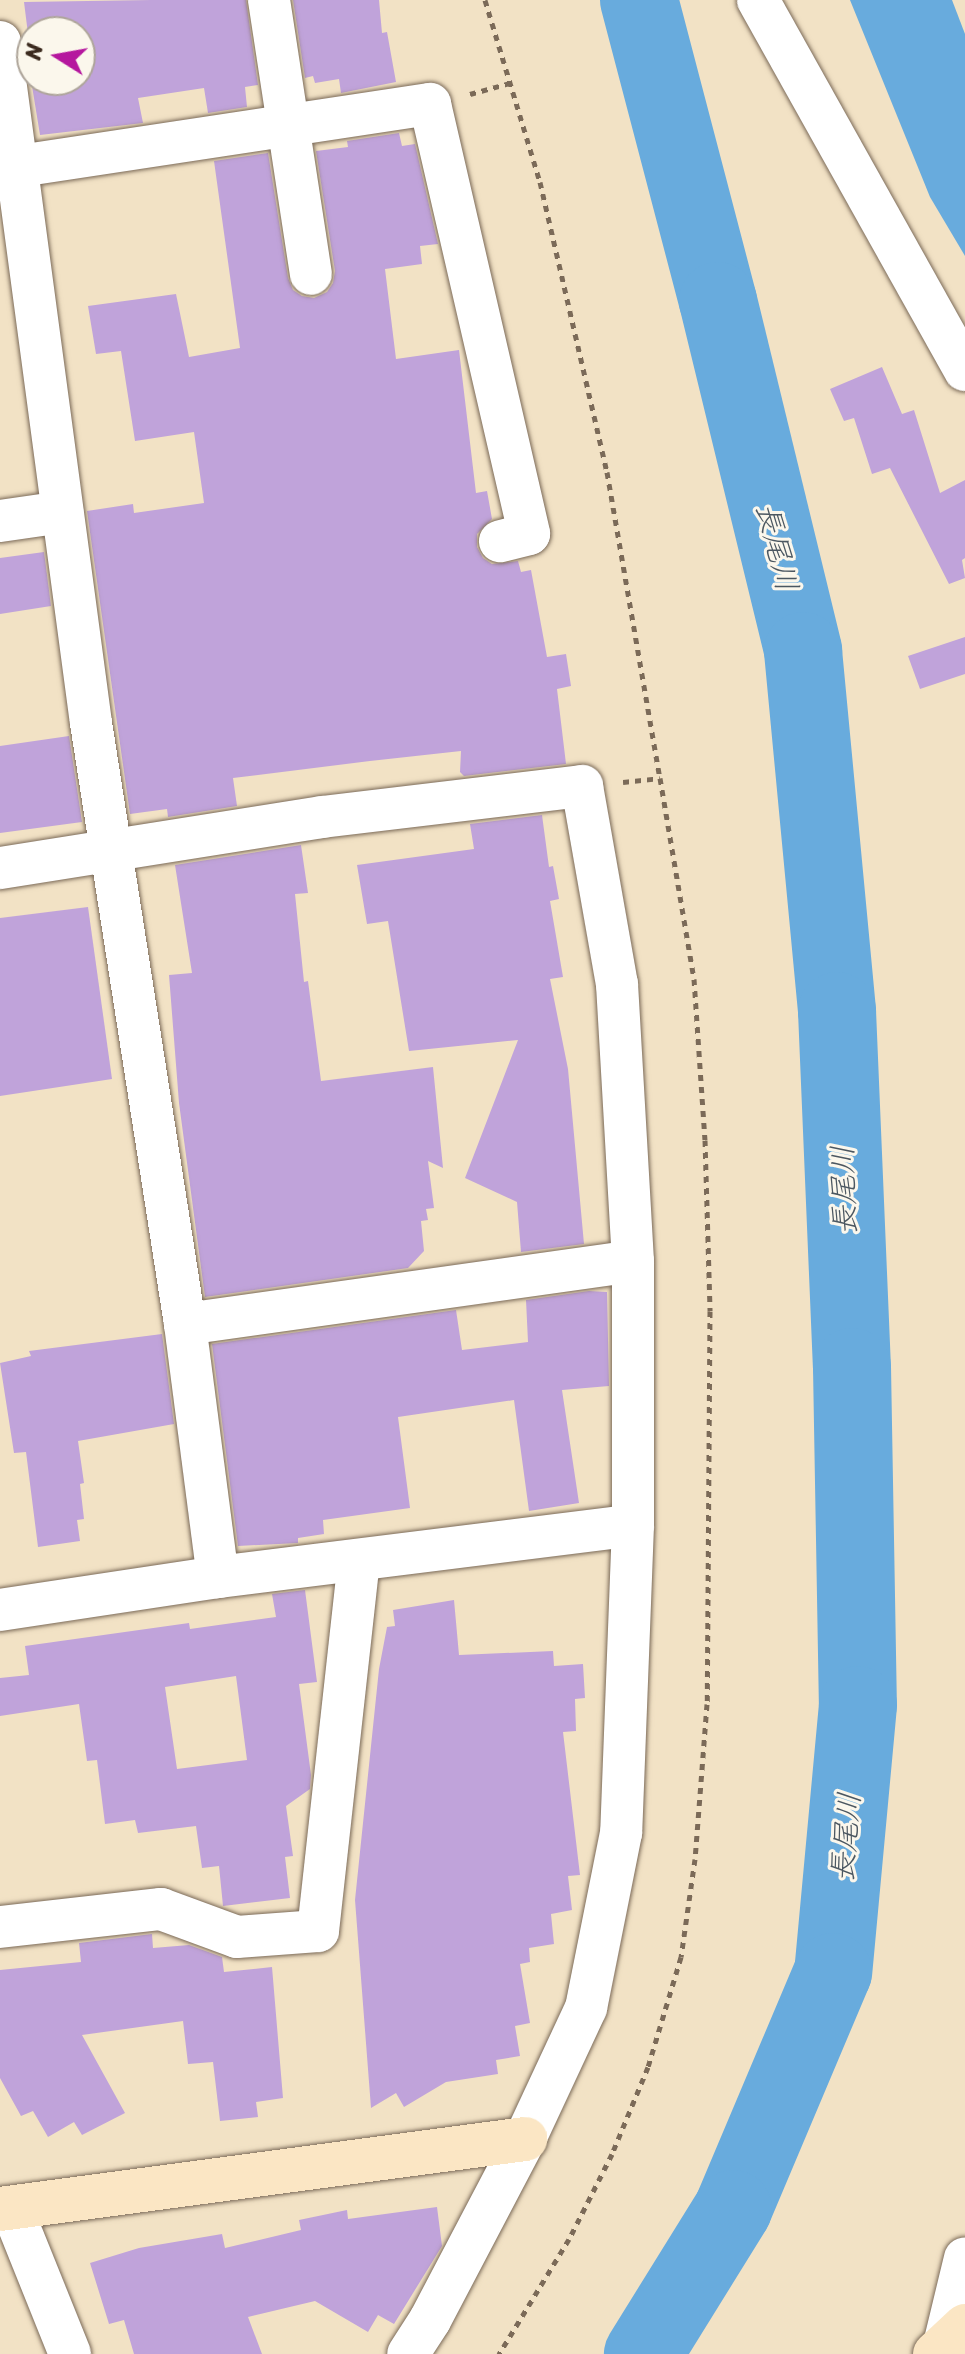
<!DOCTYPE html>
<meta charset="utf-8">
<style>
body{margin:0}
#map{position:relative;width:965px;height:2354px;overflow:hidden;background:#f2e2c5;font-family:Sriracha,"Klee One",sans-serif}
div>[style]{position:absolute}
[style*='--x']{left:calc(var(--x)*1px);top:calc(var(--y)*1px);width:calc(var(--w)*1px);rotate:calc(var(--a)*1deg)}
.water>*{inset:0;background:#68abdd}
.river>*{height:78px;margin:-39px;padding:0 39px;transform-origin:39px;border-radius:39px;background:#68abdd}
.building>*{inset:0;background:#c0a3da}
.path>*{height:5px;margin-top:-2.5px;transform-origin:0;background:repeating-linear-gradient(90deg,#7b6a58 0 6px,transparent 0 12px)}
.roads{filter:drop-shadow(0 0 2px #7b6a58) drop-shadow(0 0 2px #7b6a58)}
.street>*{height:42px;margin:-21px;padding:0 21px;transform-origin:21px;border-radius:21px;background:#fff}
.secondary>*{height:44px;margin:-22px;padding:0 22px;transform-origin:22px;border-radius:22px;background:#fbe6c4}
span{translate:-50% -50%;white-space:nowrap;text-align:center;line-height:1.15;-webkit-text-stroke:6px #fbf7ec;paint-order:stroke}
.water-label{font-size:30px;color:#4b5761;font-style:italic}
.north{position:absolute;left:16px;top:16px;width:80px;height:80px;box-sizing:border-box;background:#fbf7ec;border:2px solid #aea59a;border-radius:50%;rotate:281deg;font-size:22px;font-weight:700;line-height:32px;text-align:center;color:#3b2a1e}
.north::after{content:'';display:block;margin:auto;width:28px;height:36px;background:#b5179e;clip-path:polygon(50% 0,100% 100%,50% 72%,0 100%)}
</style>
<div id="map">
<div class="water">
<i style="clip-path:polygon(850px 0,952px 0,965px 34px,965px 256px,930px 197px)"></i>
</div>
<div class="river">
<i style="--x:639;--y:0;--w:311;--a:75.3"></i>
<i style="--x:718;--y:301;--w:360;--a:76.3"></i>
<i style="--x:803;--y:651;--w:362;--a:84.6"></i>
<i style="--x:837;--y:1011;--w:356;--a:87.6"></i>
<i style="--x:852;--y:1367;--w:338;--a:89"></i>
<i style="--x:858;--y:1705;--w:268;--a:95.3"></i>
<i style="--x:833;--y:1972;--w:257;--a:112.9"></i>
<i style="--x:733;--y:2209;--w:171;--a:121.8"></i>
</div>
<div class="building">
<i style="clip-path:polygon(evenodd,151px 0,246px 0,258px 85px,245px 87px,247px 107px,208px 113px,204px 88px,138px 98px,143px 123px,40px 135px,25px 43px,29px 42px,24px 2px,151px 0,32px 32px,80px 32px,80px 80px,32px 80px,32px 32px)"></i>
<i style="clip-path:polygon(293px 0,379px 0,382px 33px,387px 32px,396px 82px,341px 93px,339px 79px,315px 83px,313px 76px,305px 78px)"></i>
<i style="clip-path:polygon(399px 133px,402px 146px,415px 144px,438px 244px,420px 246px,422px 264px,385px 269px,396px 359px,459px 350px,476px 493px,487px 491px,492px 519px,477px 534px,477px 547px,483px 558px,492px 564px,518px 561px,521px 572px,531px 570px,547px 657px,566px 654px,571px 686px,557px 689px,566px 764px,464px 776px,460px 772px,461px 751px,370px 761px,233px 778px,237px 806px,168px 817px,167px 809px,130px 814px,87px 511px,133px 504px,134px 513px,204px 503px,194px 432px,135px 441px,121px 351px,96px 354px,88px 306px,176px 294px,189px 357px,240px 348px,214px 161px,268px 153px,288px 278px,293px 290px,302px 296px,314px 298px,327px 292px,333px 283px,335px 271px,316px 151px,348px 147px,347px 141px)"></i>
<i style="clip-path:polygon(882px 367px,902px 414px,914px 410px,940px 493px,965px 480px,965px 558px,962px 560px,965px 578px,949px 584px,890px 468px,872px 474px,854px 418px,844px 421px,830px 389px)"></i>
<i style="clip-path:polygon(44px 552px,51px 606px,0 614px,0 558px)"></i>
<i style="clip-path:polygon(965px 637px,965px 674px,920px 689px,908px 656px)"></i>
<i style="clip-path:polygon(69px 736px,82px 822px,0 833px,0 746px)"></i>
<i style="clip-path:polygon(542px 815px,549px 867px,553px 866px,559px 899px,550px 901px,563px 977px,550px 979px,568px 1069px,584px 1244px,521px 1252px,517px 1202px,465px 1178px,518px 1040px,409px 1051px,388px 921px,367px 924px,357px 865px,474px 849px,470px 824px)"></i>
<i style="clip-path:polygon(301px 845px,308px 893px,295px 894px,304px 982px,308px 981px,321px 1081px,433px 1067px,443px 1168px,428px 1161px,434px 1208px,426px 1209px,428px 1220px,421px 1221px,424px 1251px,408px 1268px,205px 1297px,179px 1103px,169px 975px,192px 973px,175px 865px)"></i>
<i style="clip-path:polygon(88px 907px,112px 1079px,0 1096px,0 918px)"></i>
<i style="clip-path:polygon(589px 1291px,607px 1292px,609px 1386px,562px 1390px,579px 1503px,529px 1511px,514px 1400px,398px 1417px,410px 1508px,323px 1520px,324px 1534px,298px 1538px,298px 1543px,238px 1546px,212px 1344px,456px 1310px,462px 1350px,528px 1342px,526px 1300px)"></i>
<i style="clip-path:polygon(162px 1334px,174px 1424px,78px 1441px,84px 1483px,80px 1484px,84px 1519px,77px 1520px,80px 1541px,38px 1547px,26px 1452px,14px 1453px,0 1363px,31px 1356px,29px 1351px)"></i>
<i style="clip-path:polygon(evenodd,305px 1590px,317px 1682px,299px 1684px,311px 1775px,310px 1789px,286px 1806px,293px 1856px,285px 1857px,290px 1898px,223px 1906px,219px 1866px,202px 1868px,196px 1826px,138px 1833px,135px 1820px,105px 1824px,97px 1760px,87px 1761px,79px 1704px,0 1716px,0 1678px,29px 1675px,25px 1646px,189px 1623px,190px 1629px,276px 1617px,272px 1594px,305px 1590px,236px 1676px,247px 1760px,177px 1769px,165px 1687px,236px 1676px)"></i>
<i style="clip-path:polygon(454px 1600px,459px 1655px,553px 1651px,554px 1666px,583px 1664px,585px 1698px,575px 1699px,576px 1731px,563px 1732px,580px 1875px,568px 1876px,572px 1910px,551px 1914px,554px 1944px,529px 1948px,530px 1962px,520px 1964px,530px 2023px,515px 2026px,520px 2056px,496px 2060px,498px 2074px,446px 2082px,404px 2107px,396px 2093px,371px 2108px,355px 1900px,379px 1669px,387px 1627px,395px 1626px,393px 1610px)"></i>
<i style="clip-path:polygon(152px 1934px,153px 1948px,189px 1945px,222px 1957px,224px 1972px,272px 1967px,283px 2098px,256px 2102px,258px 2117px,220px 2121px,213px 2062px,188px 2064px,183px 2021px,82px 2035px,125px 2113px,82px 2135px,74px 2122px,48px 2137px,33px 2111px,21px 2116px,0 2078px,0 1970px,81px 1962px,79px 1943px)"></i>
<i style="clip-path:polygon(437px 2207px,442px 2246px,394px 2324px,378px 2315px,368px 2332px,315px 2301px,248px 2317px,262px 2354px,134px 2354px,124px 2320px,109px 2324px,90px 2263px,139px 2248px,222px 2234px,225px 2248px,301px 2230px,299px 2220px,347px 2210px,348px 2219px)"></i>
</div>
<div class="path">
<i style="--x:485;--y:0;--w:190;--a:73.2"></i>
<i style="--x:540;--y:182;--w:298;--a:77"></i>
<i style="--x:607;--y:472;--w:311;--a:80.2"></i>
<i style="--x:660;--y:778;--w:204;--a:80.4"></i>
<i style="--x:694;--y:979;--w:161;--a:86.1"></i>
<i style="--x:705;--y:1140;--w:171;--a:88.3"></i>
<i style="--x:710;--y:1311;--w:393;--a:90.4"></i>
<i style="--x:707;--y:1704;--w:155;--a:94.4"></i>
<i style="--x:695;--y:1859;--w:99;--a:98.1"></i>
<i style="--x:681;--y:1957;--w:115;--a:106.7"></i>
<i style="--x:648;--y:2067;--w:94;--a:112.5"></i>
<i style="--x:612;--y:2154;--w:95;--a:116.8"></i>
<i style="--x:569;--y:2239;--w:135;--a:121.3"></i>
<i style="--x:470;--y:94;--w:41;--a:-15.4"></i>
<i style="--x:623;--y:782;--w:37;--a:-6"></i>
</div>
<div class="roads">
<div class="street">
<i style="--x:269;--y:0;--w:277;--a:81.3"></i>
<i style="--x:758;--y:0;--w:424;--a:60.8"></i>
<i style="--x:0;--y:42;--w:687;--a:82.39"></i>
<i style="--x:91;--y:723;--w:608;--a:81.11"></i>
<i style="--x:185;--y:1324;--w:255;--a:82.6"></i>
<i style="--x:0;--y:169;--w:435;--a:-8.6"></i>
<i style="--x:430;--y:104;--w:441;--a:77"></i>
<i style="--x:529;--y:534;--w:30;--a:166"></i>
<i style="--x:0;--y:521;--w:63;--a:-8.3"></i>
<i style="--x:0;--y:868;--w:326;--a:-9"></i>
<i style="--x:322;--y:817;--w:262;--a:-6.8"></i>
<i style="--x:582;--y:786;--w:201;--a:80"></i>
<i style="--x:617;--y:984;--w:277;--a:86.7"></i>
<i style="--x:633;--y:1261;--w:264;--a:90"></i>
<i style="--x:633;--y:1525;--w:308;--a:92.2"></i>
<i style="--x:621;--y:1833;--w:178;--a:101.3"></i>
<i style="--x:586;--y:2008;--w:145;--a:115"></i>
<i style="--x:525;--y:2139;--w:204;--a:117.7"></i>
<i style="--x:430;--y:2320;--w:40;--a:122.9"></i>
<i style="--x:185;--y:1324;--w:452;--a:-8"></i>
<i style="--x:0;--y:1610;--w:220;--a:-8.6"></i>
<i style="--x:218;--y:1577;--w:418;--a:-7.1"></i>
<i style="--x:0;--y:1927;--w:162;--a:-6.4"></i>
<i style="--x:161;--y:1909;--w:81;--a:20.2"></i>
<i style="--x:237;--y:1937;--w:81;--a:-4.2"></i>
<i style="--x:318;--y:1931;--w:371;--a:-83.7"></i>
<i style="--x:11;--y:2207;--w:158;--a:68.1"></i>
<i style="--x:944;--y:2345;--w:89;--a:-76.4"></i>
</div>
<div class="secondary">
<i style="--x:0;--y:2209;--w:530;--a:-7.59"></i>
<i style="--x:935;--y:2354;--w:41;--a:-43"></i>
</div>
</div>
<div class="water-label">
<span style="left:777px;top:547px;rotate:76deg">長尾川</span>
<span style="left:844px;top:1190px;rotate:-92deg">長尾川</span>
<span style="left:846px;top:1837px;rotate:-85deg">長尾川</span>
</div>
<div class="north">N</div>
</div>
